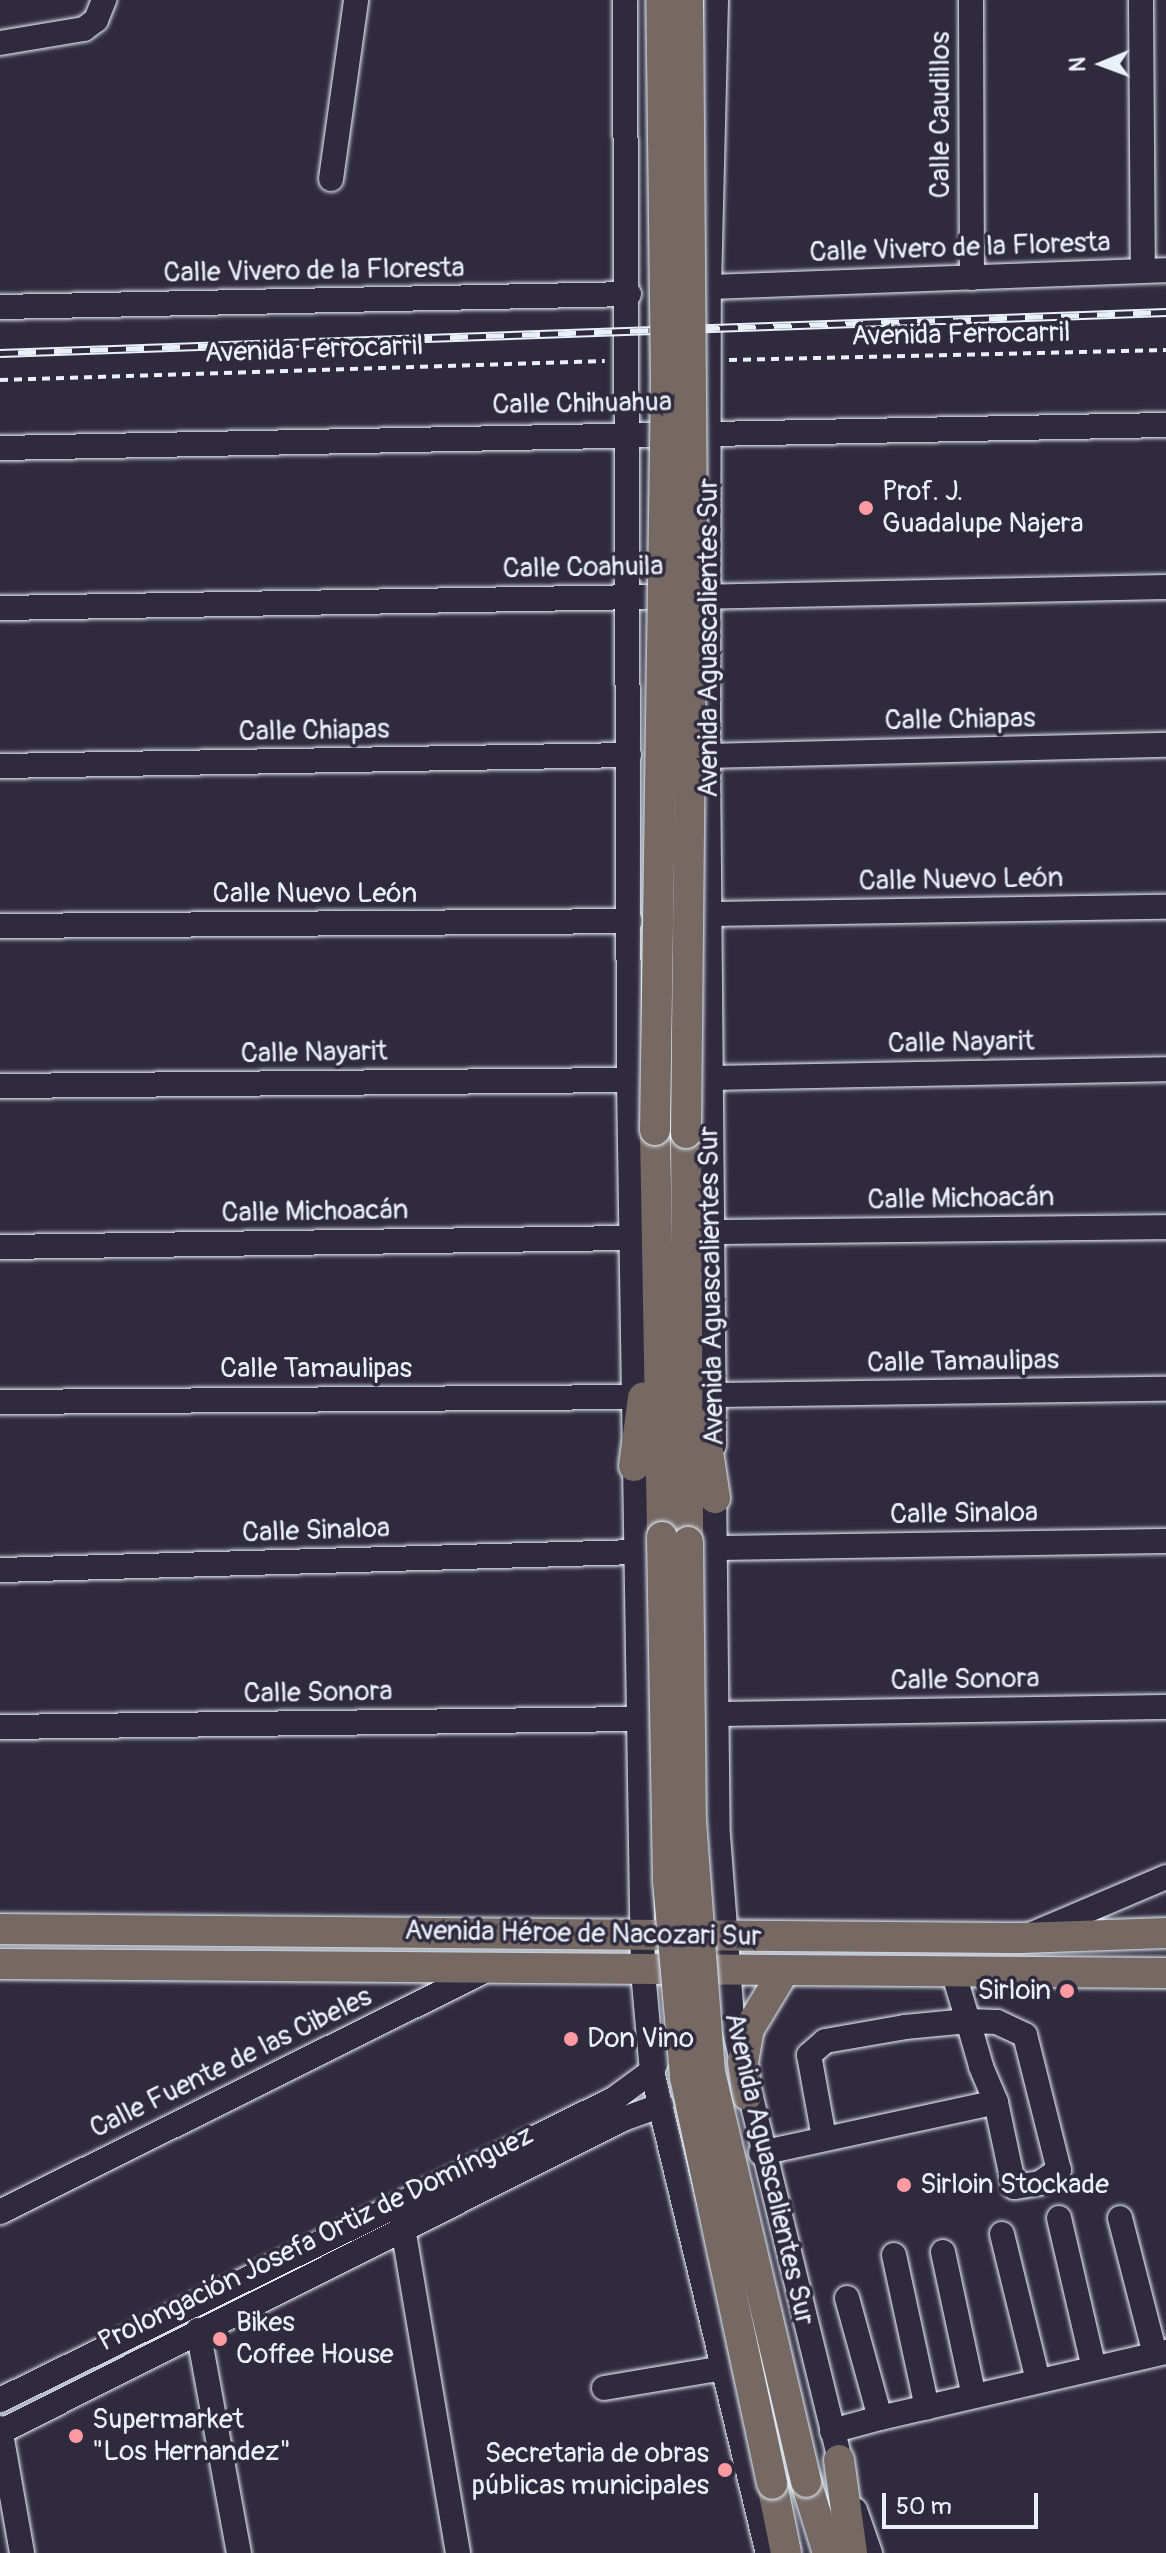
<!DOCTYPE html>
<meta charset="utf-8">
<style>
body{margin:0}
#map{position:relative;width:1166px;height:2553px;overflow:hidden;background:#2f2a3d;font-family:Pangolin,sans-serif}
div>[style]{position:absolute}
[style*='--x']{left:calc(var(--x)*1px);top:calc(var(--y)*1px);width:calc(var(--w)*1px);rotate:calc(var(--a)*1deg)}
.path>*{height:4px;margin-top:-2px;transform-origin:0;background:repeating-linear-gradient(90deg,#e8f1f8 0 8px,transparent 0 14px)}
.roads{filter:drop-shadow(0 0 2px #e8f1f8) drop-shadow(0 0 2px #e8f1f8)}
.minor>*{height:24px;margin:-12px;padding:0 12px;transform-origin:12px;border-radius:12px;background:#2f2a3d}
.major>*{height:30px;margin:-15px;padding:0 15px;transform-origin:15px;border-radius:15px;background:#766964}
.rail>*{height:9px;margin-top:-4.5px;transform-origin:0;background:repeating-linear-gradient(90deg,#2f2a3d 0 18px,#e8f1f8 0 36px);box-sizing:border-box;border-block:2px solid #e8f1f8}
.bridges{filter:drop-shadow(0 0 2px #e8f1f8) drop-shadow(0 0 2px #e8f1f8)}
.major-bridge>*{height:30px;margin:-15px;padding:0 15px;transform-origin:15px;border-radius:15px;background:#766964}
.dots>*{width:22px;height:22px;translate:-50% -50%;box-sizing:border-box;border:4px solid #2f2a3d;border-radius:50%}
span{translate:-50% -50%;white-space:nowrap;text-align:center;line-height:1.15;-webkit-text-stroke:7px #2f2a3d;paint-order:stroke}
.street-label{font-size:28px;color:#e8f1f8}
.poi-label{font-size:28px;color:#e8f1f8}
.left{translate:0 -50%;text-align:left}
.right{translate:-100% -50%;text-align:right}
.north{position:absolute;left:1062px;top:24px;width:80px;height:80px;-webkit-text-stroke:6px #2f2a3d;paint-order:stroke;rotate:269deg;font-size:22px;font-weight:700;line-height:32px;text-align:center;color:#e8f1f8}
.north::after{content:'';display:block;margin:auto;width:28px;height:36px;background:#e8f1f8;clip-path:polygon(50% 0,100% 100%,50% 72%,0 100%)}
.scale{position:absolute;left:882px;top:2493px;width:156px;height:36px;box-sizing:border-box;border:4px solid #e8f1f8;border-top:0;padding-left:10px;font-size:24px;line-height:28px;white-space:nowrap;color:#e8f1f8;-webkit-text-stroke:6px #2f2a3d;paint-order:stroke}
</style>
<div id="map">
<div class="path">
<i style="--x:729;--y:360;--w:437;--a:-1.3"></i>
<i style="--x:0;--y:380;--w:605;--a:-1.8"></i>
</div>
<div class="roads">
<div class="minor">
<i style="--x:625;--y:0;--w:1080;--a:89.79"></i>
<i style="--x:629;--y:1080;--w:891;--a:89.1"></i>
<i style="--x:643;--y:1971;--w:100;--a:84.9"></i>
<i style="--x:652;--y:2071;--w:496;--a:76.5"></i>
<i style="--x:971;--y:0;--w:278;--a:89.8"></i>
<i style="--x:1141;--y:0;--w:271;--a:89.6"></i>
<i style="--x:0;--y:43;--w:85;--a:-9.5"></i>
<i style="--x:84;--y:29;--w:15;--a:-37"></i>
<i style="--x:96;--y:20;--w:22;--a:-68"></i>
<i style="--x:331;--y:179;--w:181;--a:-82"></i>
<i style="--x:709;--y:287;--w:457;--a:-2.1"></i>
<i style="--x:0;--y:307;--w:629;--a:-1.18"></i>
<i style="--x:0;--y:448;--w:1166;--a:-1.13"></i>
<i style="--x:694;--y:597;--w:472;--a:-1.2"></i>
<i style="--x:0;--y:608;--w:645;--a:-0.98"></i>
<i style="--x:708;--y:756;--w:458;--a:-1.4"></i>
<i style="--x:0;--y:766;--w:629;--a:-1"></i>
<i style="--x:708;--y:914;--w:458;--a:-0.9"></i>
<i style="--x:0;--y:926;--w:630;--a:-0.45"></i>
<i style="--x:710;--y:1078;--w:456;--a:-1.1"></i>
<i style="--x:0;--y:1086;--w:629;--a:-0.55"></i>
<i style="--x:709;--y:1232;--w:457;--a:-0.6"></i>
<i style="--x:0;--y:1247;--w:631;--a:-0.82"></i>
<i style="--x:712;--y:1395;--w:454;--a:-0.8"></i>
<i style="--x:0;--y:1402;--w:633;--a:-0.45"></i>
<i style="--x:714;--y:1445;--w:689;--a:-90.5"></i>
<i style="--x:708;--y:756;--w:469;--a:-89.9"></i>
<i style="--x:709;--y:287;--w:287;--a:-88.6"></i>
<i style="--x:714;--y:1482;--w:354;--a:89.4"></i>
<i style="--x:718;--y:1836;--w:185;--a:85.6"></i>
<i style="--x:732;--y:2020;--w:469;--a:76.2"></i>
<i style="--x:716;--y:1548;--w:450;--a:-0.9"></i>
<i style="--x:0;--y:1570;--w:635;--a:-1.62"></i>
<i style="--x:717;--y:1714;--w:449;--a:-0.9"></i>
<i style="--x:0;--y:1727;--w:637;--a:-0.72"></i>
<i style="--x:1032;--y:1934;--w:146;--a:-23"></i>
<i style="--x:824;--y:2138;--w:84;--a:-100.2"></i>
<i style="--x:809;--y:2055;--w:21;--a:-41"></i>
<i style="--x:825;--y:2041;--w:81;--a:-9.9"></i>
<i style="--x:905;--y:2027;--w:63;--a:-5.4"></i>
<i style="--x:968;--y:2021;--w:29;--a:2"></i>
<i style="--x:997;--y:2022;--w:31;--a:25"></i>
<i style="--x:1025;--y:2035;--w:139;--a:75.9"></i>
<i style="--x:1059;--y:2170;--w:23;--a:146"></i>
<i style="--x:1040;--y:2183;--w:26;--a:171"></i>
<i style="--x:1014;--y:2187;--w:87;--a:-102"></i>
<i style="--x:996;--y:2102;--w:39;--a:-113"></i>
<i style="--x:981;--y:2066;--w:47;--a:-106.1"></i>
<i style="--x:968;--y:2021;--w:52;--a:-106.7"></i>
<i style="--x:761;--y:2153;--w:240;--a:-12.2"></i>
<i style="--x:0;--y:2212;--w:545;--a:-26.47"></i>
<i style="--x:401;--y:2216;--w:342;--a:80.4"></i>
<i style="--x:1059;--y:2218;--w:154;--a:76.9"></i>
<i style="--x:1120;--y:2218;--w:140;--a:75.6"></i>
<i style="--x:1002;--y:2234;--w:151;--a:76.2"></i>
<i style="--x:943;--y:2252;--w:147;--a:77.9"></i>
<i style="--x:894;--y:2255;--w:156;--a:77.8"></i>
<i style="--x:847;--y:2298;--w:124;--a:74.6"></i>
<i style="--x:880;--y:2418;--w:294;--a:-13"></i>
<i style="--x:198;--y:2330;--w:227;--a:79.6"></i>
<i style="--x:604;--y:2388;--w:122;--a:-9.5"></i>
<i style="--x:0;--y:2400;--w:684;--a:-26.12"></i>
<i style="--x:614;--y:2099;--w:47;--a:-36.4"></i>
<i style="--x:652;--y:2071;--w:14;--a:-65"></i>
<i style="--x:0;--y:2428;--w:127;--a:80"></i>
<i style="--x:832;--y:2431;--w:50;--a:-15.2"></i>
<i style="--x:0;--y:2432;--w:697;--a:-26.68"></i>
<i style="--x:623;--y:2119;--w:41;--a:-19.7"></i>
<i style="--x:855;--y:2510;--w:46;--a:70.8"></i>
</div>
<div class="major">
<i style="--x:655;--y:1130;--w:407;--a:89"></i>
<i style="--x:686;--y:1133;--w:409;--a:89.7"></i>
<i style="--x:704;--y:1425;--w:74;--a:81.4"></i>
<i style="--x:634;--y:1466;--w:69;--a:-82.5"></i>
<i style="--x:0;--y:1929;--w:1021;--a:0.51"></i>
<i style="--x:1021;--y:1938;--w:145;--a:-2"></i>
<i style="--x:0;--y:1964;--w:1166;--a:0.44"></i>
<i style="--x:747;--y:2095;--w:33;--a:-97"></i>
<i style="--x:743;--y:2062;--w:34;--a:-80"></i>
<i style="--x:749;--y:2029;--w:68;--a:-58.9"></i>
<i style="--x:839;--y:2460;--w:94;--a:82"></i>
<i style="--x:806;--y:2482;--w:74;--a:72.8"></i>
<i style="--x:772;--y:2484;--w:70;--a:78.5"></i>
</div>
</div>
<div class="rail">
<i style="--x:0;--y:353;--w:1167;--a:-2.01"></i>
</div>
<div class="bridges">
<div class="major-bridge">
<i style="--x:655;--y:1130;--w:748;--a:-89.16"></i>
<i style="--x:666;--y:382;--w:382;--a:-90.7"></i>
<i style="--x:686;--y:1133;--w:605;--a:-89.43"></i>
<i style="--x:692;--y:528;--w:528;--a:-90.43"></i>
<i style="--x:662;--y:1537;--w:344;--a:89"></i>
<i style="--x:668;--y:1881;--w:197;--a:85"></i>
<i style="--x:685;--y:2077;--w:416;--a:77.9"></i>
<i style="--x:688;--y:1542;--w:279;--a:89.4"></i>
<i style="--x:691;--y:1821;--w:252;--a:85.7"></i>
<i style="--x:710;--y:2072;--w:421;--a:76.8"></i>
</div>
</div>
<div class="dots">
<i style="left:866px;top:508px;background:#ff9aa2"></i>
<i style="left:1067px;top:1991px;background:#ff9aa2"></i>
<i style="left:571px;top:2039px;background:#ff9aa2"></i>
<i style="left:904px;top:2185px;background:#ff9aa2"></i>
<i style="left:220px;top:2339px;background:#ff9aa2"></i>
<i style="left:76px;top:2436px;background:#ff9aa2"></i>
<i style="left:725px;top:2470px;background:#ff9aa2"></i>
</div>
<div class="street-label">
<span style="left:941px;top:115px;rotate:-90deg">Calle Caudillos</span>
<span style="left:960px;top:248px;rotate:-2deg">Calle Vivero de la Floresta</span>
<span style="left:314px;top:271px;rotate:-1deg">Calle Vivero de la Floresta</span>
<span style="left:961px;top:335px;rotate:-1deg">Avenida Ferrocarril</span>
<span style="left:314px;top:350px;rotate:-2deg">Avenida Ferrocarril</span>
<span style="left:582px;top:404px;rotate:-1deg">Calle Chihuahua</span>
<span style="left:583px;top:568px;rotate:-1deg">Calle Coahuila</span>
<span style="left:709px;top:638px;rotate:-90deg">Avenida Aguascalientes Sur</span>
<span style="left:960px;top:720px;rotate:-1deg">Calle Chiapas</span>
<span style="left:314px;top:731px;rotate:-1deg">Calle Chiapas</span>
<span style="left:961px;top:880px;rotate:-1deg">Calle Nuevo León</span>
<span style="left:315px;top:894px">Calle Nuevo León</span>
<span style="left:961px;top:1043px;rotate:-1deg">Calle Nayarit</span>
<span style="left:314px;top:1053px;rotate:-1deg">Calle Nayarit</span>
<span style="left:961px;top:1199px;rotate:-1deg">Calle Michoacán</span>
<span style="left:315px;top:1212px;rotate:-1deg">Calle Michoacán</span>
<span style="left:712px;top:1286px;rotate:-91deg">Avenida Aguascalientes Sur</span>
<span style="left:963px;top:1362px;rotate:-1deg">Calle Tamaulipas</span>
<span style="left:316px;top:1369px">Calle Tamaulipas</span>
<span style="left:964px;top:1514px;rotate:-1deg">Calle Sinaloa</span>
<span style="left:316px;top:1531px;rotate:-2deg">Calle Sinaloa</span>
<span style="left:965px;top:1680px;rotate:-1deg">Calle Sonora</span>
<span style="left:318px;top:1693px;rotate:-1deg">Calle Sonora</span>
<span style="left:583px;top:1934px;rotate:1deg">Avenida Héroe de Nacozari Sur</span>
<span style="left:231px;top:2063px;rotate:-26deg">Calle Fuente de las Cibeles</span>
<span style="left:769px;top:2169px;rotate:77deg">Avenida Aguascalientes Sur</span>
<span style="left:316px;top:2239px;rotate:-26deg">Prolongación Josefa Ortiz de Domínguez</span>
</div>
<div class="poi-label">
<span class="left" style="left:882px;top:508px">Prof. J.<br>Guadalupe Najera</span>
<span class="right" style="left:1051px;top:1991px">Sirloin</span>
<span class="left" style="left:587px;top:2039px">Don Vino</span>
<span class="left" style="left:920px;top:2185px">Sirloin Stockade</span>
<span class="left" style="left:236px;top:2339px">Bikes<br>Coffee House</span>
<span class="left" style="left:92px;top:2436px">Supermarket<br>"Los Hernandez"</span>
<span class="right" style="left:709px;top:2470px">Secretaria de obras<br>públicas municipales</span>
</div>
<div class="north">N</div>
<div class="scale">50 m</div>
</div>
